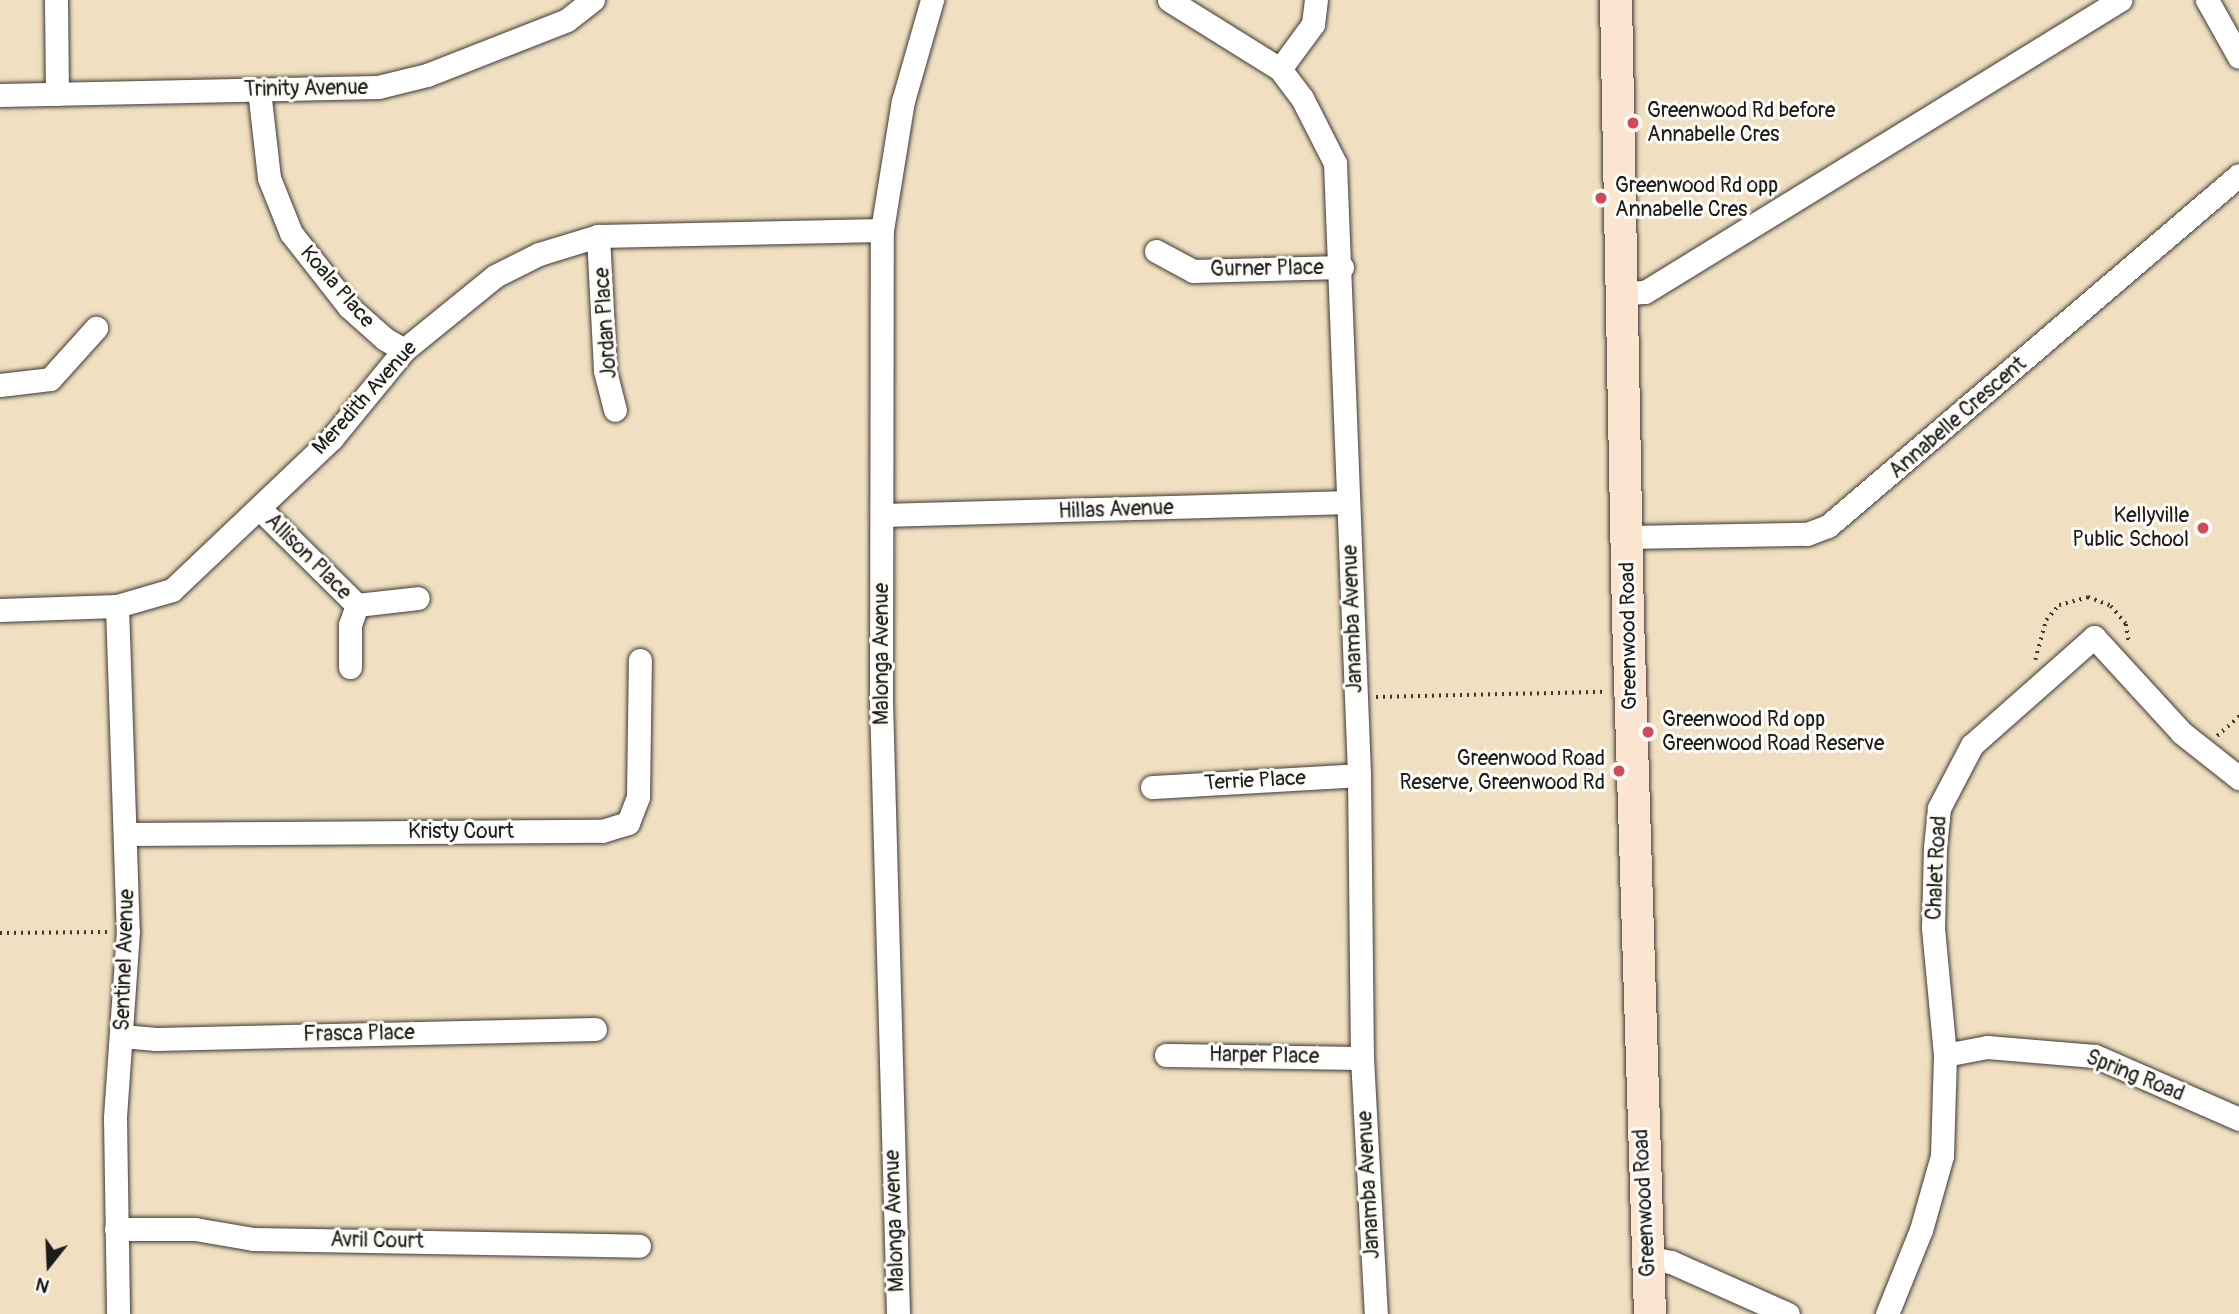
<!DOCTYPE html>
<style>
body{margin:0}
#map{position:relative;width:2239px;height:1314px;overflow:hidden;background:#f0dfc0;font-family:Pangolin,sans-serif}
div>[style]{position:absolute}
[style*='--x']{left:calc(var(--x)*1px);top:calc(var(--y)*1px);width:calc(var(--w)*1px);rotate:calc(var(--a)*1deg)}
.path>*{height:3.5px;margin-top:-1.75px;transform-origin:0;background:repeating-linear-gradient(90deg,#3c3935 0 2px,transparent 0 7px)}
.roads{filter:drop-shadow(0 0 2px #3c3935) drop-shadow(0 0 2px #3c3935)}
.street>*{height:23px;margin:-11.5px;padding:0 11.5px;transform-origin:11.5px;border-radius:11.5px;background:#fff}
.secondary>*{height:32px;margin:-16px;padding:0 16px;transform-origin:16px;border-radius:16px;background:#fce5d0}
.dots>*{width:19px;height:19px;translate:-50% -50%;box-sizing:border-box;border:4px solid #fdfcf7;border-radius:50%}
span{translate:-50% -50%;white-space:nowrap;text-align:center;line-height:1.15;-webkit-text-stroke:6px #fdfcf7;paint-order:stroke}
.street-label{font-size:21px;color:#1c1c1c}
.poi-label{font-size:21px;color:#1c1c1c}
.left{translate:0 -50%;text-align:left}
.right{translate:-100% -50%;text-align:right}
.north{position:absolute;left:14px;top:1230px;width:70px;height:70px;-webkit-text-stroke:5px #fdfcf7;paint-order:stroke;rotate:198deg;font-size:19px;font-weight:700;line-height:28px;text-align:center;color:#1c1c1c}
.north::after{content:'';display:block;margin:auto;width:24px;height:32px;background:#1c1c1c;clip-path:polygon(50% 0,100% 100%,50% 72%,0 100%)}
</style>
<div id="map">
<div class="path">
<i style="--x:2035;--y:660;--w:41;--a:-74.6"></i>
<i style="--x:2046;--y:620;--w:20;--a:-49"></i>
<i style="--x:2059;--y:605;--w:30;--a:-15"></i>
<i style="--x:2088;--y:597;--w:25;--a:21"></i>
<i style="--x:2111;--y:606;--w:23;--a:50"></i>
<i style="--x:2126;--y:624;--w:20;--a:81"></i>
<i style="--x:1376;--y:697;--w:229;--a:-1.3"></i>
<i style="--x:2217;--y:736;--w:30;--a:-42"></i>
<i style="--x:0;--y:933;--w:109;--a:-0.5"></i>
</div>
<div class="roads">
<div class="street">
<i style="--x:56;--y:0;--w:94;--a:89.4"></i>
<i style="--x:1169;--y:0;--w:131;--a:31.9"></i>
<i style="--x:1280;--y:69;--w:36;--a:53"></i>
<i style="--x:1302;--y:98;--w:73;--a:63.1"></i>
<i style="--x:1335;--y:163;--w:612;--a:87.75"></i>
<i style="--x:1359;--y:775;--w:283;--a:89.4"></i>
<i style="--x:1362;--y:1058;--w:256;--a:86.9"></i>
<i style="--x:2207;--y:0;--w:65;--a:60.7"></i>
<i style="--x:1280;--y:69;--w:56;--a:-53.7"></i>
<i style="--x:1313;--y:24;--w:24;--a:-83"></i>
<i style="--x:259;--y:90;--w:89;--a:83.5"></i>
<i style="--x:269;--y:178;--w:59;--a:68.2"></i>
<i style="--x:291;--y:233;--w:94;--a:51.9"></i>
<i style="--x:349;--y:307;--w:48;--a:41.6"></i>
<i style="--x:385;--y:339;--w:22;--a:30"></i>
<i style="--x:0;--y:95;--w:378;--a:-1.2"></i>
<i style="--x:378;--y:87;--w:50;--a:-13.8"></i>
<i style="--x:427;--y:75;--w:150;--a:-21.4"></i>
<i style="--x:567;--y:20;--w:33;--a:-38"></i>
<i style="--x:598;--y:236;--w:135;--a:87"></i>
<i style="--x:605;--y:371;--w:40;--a:75.6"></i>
<i style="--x:1156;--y:251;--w:42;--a:28.4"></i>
<i style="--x:1193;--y:271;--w:149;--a:-1.5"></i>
<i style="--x:1620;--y:294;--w:25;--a:-5"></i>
<i style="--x:1645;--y:292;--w:558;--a:-31.58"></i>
<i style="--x:0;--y:385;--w:50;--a:-6.8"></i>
<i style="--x:50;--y:379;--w:69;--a:-48"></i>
<i style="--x:259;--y:508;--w:138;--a:44.7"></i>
<i style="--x:357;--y:605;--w:61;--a:-6.5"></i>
<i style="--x:884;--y:515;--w:464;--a:-1.6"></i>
<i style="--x:1627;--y:537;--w:180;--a:-1"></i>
<i style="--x:1807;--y:534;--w:22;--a:-21"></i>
<i style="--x:1828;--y:526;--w:540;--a:-40.5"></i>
<i style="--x:117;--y:606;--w:325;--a:88.1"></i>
<i style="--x:128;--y:931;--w:187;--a:94"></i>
<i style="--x:115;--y:1118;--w:196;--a:89.1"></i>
<i style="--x:0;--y:610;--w:117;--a:-2"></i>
<i style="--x:117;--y:606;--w:57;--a:-16.2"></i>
<i style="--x:172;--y:590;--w:221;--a:-43.5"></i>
<i style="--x:332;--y:438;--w:114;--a:-50.7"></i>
<i style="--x:404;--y:350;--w:117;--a:-39.1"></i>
<i style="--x:495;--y:276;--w:49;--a:-26.6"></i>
<i style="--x:539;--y:254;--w:62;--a:-17"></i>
<i style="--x:598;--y:236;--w:284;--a:-1.2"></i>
<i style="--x:350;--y:667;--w:42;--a:-90"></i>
<i style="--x:350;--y:625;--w:21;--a:-71"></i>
<i style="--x:1152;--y:787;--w:207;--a:-3.3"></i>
<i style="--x:127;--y:834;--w:475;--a:-0.4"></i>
<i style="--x:602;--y:831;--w:27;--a:-17"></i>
<i style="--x:628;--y:823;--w:28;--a:-69"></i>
<i style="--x:638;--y:797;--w:137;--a:-89.2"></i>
<i style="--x:122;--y:1036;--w:34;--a:5"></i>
<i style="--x:156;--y:1039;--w:439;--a:-1.3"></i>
<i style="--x:1166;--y:1055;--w:196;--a:0.9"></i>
<i style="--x:1945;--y:1055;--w:43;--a:-10.8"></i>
<i style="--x:1987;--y:1047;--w:108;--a:4.8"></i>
<i style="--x:2095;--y:1056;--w:157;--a:23.6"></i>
<i style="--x:116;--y:1229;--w:79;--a:0"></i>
<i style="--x:195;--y:1229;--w:59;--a:9.8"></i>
<i style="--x:253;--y:1239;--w:386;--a:1"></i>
<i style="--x:1647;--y:1257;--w:25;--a:12"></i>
<i style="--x:1671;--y:1262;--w:128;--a:24"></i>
<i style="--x:898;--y:1314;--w:611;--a:-91.59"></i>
<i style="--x:881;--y:703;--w:473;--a:-89.9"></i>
<i style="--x:882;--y:230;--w:131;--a:-80.8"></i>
<i style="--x:903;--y:101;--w:105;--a:-74"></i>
<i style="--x:1887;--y:1314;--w:91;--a:-68"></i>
<i style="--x:1921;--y:1230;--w:77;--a:-74.2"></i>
<i style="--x:1942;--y:1156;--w:101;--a:-88.3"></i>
<i style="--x:1945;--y:1055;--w:128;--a:-95.4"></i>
<i style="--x:1933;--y:928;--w:80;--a:-88.6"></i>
<i style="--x:1935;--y:848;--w:40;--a:-84.3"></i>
<i style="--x:1939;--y:808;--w:71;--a:-62.4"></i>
<i style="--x:1972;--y:745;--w:163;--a:-41.5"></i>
<i style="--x:2094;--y:637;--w:130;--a:47.5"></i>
<i style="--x:2182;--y:733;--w:73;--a:38.3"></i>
</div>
<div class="secondary">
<i style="--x:1616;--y:0;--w:618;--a:88.89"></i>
<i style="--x:1628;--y:618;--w:696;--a:88.19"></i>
</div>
</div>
<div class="dots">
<i style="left:1633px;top:123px;background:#d1495b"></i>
<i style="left:1601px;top:198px;background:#d1495b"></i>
<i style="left:2203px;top:528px;background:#d1495b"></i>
<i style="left:1648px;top:732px;background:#d1495b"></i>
<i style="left:1619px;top:771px;background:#d1495b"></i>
</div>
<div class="street-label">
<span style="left:306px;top:89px;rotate:-1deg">Trinity Avenue</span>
<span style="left:1267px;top:269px;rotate:-1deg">Gurner Place</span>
<span style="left:337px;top:287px;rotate:49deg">Koala Place</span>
<span style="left:606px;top:323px;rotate:-94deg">Jordan Place</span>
<span style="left:365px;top:398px;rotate:-48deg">Meredith Avenue</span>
<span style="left:1958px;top:418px;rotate:-41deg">Annabelle Crescent</span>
<span style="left:1116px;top:510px;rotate:-2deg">Hillas Avenue</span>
<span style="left:308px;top:557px;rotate:45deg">Allison Place</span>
<span style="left:1353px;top:619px;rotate:-92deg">Janamba Avenue</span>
<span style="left:1629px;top:636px;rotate:-91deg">Greenwood Road</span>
<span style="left:882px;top:654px;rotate:-90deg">Malonga Avenue</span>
<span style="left:1255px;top:781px;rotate:-3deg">Terrie Place</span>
<span style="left:461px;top:832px">Kristy Court</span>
<span style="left:1937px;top:868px;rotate:-87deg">Chalet Road</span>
<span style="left:125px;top:960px;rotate:-88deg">Sentinel Avenue</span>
<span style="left:359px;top:1034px;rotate:-1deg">Frasca Place</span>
<span style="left:1264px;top:1056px;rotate:1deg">Harper Place</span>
<span style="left:2135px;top:1076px;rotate:22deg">Spring Road</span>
<span style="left:1369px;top:1185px;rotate:-93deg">Janamba Avenue</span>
<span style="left:1645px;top:1203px;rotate:-93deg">Greenwood Road</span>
<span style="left:895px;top:1221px;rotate:-92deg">Malonga Avenue</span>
<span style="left:377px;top:1241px;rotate:1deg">Avril Court</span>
</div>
<div class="poi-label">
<span class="left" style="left:1647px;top:123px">Greenwood Rd before<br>Annabelle Cres</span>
<span class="left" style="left:1615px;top:198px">Greenwood Rd opp<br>Annabelle Cres</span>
<span class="right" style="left:2189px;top:528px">Kellyville<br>Public School</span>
<span class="left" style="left:1662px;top:732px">Greenwood Rd opp<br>Greenwood Road Reserve</span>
<span class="right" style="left:1605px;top:771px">Greenwood Road<br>Reserve, Greenwood Rd</span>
</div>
<div class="north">N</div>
</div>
